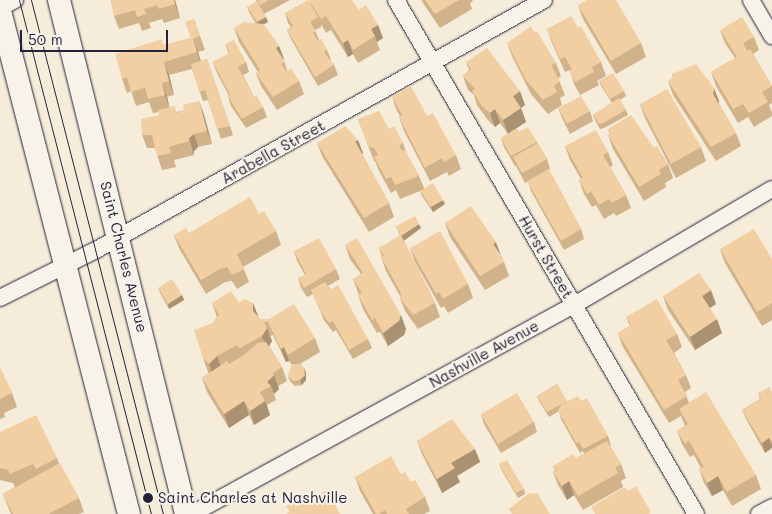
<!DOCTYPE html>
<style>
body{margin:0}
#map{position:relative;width:772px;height:514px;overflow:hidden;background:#f6ecda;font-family:Mali,sans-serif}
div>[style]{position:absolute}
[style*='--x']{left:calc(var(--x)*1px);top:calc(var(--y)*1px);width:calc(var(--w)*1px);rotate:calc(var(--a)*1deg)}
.roads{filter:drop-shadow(0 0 1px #22223b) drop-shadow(0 0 1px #22223b)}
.street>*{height:16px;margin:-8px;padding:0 8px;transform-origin:8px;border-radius:8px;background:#f7f3e8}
.secondary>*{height:22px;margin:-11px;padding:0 11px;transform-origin:11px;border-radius:11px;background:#f7f3e8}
.tram>*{height:1px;margin:-0.5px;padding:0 0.5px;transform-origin:0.5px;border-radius:0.5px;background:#22223b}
.wall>*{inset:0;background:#d0b28b}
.shaded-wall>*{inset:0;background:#a99171}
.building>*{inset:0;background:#f2cfa2}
.dots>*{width:14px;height:14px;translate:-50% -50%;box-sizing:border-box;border:2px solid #f7f3e8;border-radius:50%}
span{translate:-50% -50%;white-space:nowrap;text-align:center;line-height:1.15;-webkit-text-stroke:4px #f7f3e8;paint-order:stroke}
.street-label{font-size:15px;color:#22223b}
.poi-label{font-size:15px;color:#22223b}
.left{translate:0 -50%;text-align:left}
.scale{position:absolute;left:20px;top:30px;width:148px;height:22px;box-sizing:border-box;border:2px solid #22223b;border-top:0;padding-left:6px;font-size:15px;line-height:18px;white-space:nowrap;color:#22223b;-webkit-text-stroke:4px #f7f3e8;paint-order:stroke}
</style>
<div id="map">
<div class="roads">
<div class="street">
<i style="--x:396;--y:0;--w:595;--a:59.73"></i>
<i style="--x:751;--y:0;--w:42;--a:59.7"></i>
<i style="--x:0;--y:8;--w:17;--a:-28"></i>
<i style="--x:0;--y:298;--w:107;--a:-26.6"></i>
<i style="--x:96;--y:250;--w:513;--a:-29.16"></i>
<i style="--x:192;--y:514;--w:435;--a:-28.7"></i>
<i style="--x:574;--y:305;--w:229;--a:-30.4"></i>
<i style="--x:759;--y:514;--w:15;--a:-28"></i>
</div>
<div class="secondary">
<i style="--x:59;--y:0;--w:529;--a:76.12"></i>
<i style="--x:0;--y:11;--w:519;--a:75.62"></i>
</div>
</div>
<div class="tram">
<i style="--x:19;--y:0;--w:531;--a:75.6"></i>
<i style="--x:31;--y:0;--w:531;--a:75.6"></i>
</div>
<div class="wall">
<i style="clip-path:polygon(111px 0,175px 0,180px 18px,164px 23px,162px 19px,149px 23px,151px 28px,142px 31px,139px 23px,119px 29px,114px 16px)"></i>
<i style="clip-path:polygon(256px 0,290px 0,264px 14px,268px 22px,263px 24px,279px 46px,287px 70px,299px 81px,304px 94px,277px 110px,261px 86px,256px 73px,258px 72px,239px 42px,234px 28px,256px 24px,249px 12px,247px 7px,259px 5px)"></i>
<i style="clip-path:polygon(421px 0,472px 0,473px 1px,470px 3px,472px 9px,440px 28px)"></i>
<i style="clip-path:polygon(309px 1px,359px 10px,378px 25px,383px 38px,377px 42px,380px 50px,358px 63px,353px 54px,348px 57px,331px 30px,326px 33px,321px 24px,321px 27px,315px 30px,319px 40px,327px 50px,331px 59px,330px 60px,334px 65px,338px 75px,318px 86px,291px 39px,287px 30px,291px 27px,288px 23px,285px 13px,311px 6px)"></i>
<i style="clip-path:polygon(578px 5px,641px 43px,646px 57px,616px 74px,583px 19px)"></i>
<i style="clip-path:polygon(194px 19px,205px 50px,198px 52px,201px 61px,207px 59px,233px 135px,221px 139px,208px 100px,203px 101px,192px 69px,169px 75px,174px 95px,167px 97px,169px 107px,177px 112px,184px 110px,199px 101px,204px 115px,212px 144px,198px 147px,194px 151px,194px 155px,174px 160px,176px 167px,162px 170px,155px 148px,147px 148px,142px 135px,159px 115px,159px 112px,153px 113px,149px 102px,136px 106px,131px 91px,127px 93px,122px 79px,164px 45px,191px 38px)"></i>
<i style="clip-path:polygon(578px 28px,601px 62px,606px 76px,597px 81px,599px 85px,580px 95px,574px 84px,570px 70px,565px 72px,552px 43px,547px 29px)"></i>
<i style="clip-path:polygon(720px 30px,754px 37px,759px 50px,753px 54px,772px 86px,772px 103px,769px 105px,772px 113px,772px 116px,754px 127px,748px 117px,738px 123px,716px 86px,711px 72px,735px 58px,725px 43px)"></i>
<i style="clip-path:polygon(534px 32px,556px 63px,561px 76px,558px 78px,565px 95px,560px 98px,562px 105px,548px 114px,531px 94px,512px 56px,507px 43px)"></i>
<i style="clip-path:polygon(225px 44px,246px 62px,249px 72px,243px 75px,254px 97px,263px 107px,267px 117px,246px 128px,231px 106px,228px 96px,229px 96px,216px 71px,213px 62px,229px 54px)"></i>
<i style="clip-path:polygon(466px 62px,525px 105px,521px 108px,526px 122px,508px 133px,519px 132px,537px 142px,547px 159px,550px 169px,549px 170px,581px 229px,584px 239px,564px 250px,531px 191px,528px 182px,525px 183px,516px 166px,515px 166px,504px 147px,501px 138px,508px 134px,500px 123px,495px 127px,487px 119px,477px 105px,474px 95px,468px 90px,463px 76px,469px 70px)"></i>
<i style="clip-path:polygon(672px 74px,719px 101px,719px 104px,736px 133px,741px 146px,716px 161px,673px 95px,668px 81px,673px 78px)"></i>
<i style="clip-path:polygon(599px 81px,624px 91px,626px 96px,620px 100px,626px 110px,628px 115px,604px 128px,600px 129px,595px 120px,593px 115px,612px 103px,601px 86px)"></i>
<i style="clip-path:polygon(392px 97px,456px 155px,461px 169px,449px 176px,447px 172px,430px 181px,404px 131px,399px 117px,400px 116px,397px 111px)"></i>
<i style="clip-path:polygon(640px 104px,701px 147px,706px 161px,676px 178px,645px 118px)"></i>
<i style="clip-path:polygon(558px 108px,590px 111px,593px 121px,570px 134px,562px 118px)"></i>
<i style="clip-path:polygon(358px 119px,389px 129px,403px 143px,407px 155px,419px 176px,424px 188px,445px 204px,433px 212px,422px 196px,420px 191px,400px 199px,396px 190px,391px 193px,379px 171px,375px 161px,374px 161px)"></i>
<i style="clip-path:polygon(608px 129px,654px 148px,668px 164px,673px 178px,665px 183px,666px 187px,644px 201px,613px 149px,608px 135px,610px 134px)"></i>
<i style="clip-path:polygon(317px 143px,363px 153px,362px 154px,389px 203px,394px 217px,369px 232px,322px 156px)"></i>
<i style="clip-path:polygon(565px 146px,608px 152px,613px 165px,610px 167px,626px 195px,631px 208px,616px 216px,614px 213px,604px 219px,596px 205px,592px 207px,584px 194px,579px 180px,581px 179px,570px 160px)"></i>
<i style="clip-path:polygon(259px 214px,276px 231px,281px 245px,243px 267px,249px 282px,237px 289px,232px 281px,225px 282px,206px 294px,179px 248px,174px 235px,189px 233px)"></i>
<i style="clip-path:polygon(445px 223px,501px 256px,504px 262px,509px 276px,485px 290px,450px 237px)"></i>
<i style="clip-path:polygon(396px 226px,421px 228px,404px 241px,435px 303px,440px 317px,418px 329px,405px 311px,400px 298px,400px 296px,386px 271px,381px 257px,382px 257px,379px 248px,400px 236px)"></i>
<i style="clip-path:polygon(345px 245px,406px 329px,404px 335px,388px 346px,380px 332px,377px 333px,363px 309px,358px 295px,359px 295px,353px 279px,361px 274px,350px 259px)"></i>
<i style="clip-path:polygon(410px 248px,468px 284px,473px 298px,448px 313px,444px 306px,441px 308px,415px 262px)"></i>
<i style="clip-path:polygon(720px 249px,772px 259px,772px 320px,762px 326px,725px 263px)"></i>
<i style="clip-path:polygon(294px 251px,336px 269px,340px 279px,328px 286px,368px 339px,372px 348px,353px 359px,336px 330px,333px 332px,324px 320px,313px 294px,307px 297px,301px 288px,298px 278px,305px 275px,297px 261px)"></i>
<i style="clip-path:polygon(158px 288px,182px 295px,184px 300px,169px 309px,160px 293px)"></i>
<i style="clip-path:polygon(663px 296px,716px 304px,709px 308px,722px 333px,695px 350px,668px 310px)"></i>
<i style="clip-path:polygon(212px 303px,253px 303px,258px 316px,260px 319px,315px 338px,320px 352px,300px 364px,304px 368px,306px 373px,306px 380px,302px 385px,295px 386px,290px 381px,288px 376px,292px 365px,289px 361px,286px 362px,273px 335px,270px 336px,272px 341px,269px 346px,282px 367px,287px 381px,278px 386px,279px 389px,274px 394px,276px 400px,267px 405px,270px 415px,254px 425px,249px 415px,229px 428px,207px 392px,202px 378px,209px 373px,208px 372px,203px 358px,213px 323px,217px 317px)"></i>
<i style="clip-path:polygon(626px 317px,677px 334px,682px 347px,674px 353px,686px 375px,691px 388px,685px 392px,689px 403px,756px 475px,761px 489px,732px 506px,723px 490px,712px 496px,704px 483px,699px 469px,701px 468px,694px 455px,690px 457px,682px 444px,677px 431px,685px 426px,681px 416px,669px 423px,623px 347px,618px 333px,630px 326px)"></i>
<i style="clip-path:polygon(0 368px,12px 393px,17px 407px,4px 413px,5px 417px,0 419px)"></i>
<i style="clip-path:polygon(557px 384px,567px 402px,581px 401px,608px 436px,611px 446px,610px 446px,621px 464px,626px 478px,621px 481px,623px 487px,583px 510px,574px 495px,567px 500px,558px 485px,553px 472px,555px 470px,553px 466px,576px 458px,584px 454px,583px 451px,580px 453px,561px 419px,559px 411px,549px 417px,539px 401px,537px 396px)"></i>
<i style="clip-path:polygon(772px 392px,772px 448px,765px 453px,746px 419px,742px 410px,760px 399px,758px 393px)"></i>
<i style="clip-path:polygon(481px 414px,534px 422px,537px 432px,501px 453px,484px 424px)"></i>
<i style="clip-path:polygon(0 432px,57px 458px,59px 464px,79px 498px,84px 512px,79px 514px,11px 514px,8px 507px,3px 494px,15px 487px,13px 483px,0 480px)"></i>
<i style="clip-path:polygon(417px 441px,475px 449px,480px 462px,457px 476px,460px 482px,442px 493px,422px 454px)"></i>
<i style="clip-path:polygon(499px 464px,524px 489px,525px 494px,518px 498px,501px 469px)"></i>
<i style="clip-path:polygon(401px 474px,411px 482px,425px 497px,430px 511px,424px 514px,373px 514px,360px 491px,355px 477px)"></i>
</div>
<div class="shaded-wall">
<i style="clip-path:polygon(174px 0,175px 0,180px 18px,175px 4px)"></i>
<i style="clip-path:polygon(266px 17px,268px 22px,259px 27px,257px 22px)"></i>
<i style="clip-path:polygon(378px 25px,383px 38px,377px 42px,375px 36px,371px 29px)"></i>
<i style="clip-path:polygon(193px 39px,198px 52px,202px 66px,197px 52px)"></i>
<i style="clip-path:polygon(348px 40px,353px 54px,348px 57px,343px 43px)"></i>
<i style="clip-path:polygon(279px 46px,284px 59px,281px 61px,276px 48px)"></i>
<i style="clip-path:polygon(164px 62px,169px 75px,174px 95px,169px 81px)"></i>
<i style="clip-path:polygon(162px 83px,167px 97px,170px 109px,165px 95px)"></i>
<i style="clip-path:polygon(714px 88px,719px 101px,718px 107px,713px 94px)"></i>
<i style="clip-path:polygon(520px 91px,525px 105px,518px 110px,513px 96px)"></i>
<i style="clip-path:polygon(199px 101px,204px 115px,212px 144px,207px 131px)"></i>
<i style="clip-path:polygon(521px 108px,526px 122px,508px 134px,503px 120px)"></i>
<i style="clip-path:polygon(495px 109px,500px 123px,495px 127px,490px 113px)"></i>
<i style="clip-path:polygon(194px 134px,198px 147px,194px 151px,194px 155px,189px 138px)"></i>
<i style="clip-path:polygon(358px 140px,363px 153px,360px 155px,355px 141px)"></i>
<i style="clip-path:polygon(443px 200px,445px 204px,433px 212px,431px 207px)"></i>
<i style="clip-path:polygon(419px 224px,421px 228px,403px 241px,401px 236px)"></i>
<i style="clip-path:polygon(496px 242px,501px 256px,493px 244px)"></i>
<i style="clip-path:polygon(711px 290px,716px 304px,707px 310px,702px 296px)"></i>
<i style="clip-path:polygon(182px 295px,184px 300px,169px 309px,168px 304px)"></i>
<i style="clip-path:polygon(253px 303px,258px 316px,253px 311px)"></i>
<i style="clip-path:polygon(401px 315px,406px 329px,404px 335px,388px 346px,383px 333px)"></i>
<i style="clip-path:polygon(717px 319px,722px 333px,695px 350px,690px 337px)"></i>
<i style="clip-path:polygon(267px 328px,272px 341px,267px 350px,262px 336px)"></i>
<i style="clip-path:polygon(284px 347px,289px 361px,286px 362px,281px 349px)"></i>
<i style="clip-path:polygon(217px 356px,222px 370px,214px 378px,209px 364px)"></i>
<i style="clip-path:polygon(304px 368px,306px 373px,306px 380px,302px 385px,300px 380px)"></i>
<i style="clip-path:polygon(274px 375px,279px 389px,274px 394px,271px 386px,267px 382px)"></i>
<i style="clip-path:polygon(244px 401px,249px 415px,229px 428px,224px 414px)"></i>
<i style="clip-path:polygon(265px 401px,270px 415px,254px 425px,250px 411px)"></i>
<i style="clip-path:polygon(769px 438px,772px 445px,772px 448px,765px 453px,762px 443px)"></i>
<i style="clip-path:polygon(475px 449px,480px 462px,457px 476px,460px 482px,442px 493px,437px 479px,451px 463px)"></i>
<i style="clip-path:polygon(718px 476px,723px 490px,712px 496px,707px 483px)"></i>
<i style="clip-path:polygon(569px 481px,574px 495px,567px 500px,562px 486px)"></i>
</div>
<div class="building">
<i style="clip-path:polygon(111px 0,174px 0,175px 4px,159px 9px,157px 5px,144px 9px,146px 14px,137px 17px,135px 10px,114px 16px)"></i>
<i style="clip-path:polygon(258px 0,269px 0,260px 5px)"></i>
<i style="clip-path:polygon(308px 0,318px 17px,310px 22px,316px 31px,313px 33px,318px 41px,321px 39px,327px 50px,324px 52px,334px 65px,315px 77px,287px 30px,293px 26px,285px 13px)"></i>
<i style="clip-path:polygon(310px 0,352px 0,359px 10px,366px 5px,378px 25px,371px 29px,375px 36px,353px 50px,348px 40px,343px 43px,326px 16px,321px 19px,309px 1px)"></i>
<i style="clip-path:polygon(425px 0,459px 0,435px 14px)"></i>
<i style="clip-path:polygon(587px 0,616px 0,641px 43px,611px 61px,578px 5px)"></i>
<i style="clip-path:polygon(257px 1px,266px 17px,257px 22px,247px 7px)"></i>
<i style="clip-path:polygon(571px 16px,578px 28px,581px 26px,601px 62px,592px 67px,594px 72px,575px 82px,569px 71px,572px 69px,565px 57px,560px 59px,547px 29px)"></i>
<i style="clip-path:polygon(742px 17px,754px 37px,743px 43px,747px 51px,750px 49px,772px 86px,762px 92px,768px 102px,749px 113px,743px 104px,733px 109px,711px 72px,737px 57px,720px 30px)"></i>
<i style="clip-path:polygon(194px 19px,200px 36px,193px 39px,197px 52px,164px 62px,169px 81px,162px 83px,165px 95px,148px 99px,145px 88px,131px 92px,127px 77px,122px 79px,115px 54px,162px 39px,163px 45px,191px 38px,185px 22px)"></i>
<i style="clip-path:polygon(243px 22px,263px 24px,279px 46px,276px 48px,285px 62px,281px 64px,286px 71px,291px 68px,299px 81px,273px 97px,256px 73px,260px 70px,234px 28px)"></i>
<i style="clip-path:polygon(531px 26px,534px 32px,537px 31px,556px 63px,551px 65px,560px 81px,554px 86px,557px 92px,543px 100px,526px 80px,507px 43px)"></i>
<i style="clip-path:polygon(234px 40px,246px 62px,238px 67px,254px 97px,257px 96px,263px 107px,242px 119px,228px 96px,230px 95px,213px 62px,230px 53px,225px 44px)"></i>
<i style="clip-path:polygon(487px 48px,520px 91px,513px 96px,521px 108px,503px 120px,495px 109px,490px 113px,482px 106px,472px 91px,475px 89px,463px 76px,471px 69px,466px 62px)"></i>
<i style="clip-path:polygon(207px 59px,230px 126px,217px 129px,205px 90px,199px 92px,191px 64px)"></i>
<i style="clip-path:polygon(696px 64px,714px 88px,713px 94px,736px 133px,711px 147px,668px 81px,674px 77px,672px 74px)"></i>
<i style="clip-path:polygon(613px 73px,624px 91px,610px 99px,599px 81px)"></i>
<i style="clip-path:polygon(411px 86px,427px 116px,433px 113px,456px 155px,444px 162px,442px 158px,425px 168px,399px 117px,402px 115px,392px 97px)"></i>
<i style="clip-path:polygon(667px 89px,701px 147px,671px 164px,640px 104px)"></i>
<i style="clip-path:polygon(581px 96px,590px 111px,567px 124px,558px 108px)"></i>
<i style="clip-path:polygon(619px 98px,626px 110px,603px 123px,599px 124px,593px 115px)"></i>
<i style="clip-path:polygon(199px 101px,207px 131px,194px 134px,189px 138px,189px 141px,169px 147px,171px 153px,157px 156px,152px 135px,142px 135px,141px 119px,159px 115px,158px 110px,175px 106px,176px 113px,184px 110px,183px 105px)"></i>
<i style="clip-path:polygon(379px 111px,389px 129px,394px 126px,403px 143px,399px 146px,402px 151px,405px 150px,419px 176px,395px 185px,391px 177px,386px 179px,374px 157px,378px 155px,374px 148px,369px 147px,358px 119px)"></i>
<i style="clip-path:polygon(631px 115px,654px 148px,657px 146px,668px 164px,659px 170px,661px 174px,639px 187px,608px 135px,611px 134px,608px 129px)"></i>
<i style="clip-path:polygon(345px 126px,358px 140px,355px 141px,389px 203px,364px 218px,317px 143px)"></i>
<i style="clip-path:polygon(528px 127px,537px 142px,511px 156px,501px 138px,517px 128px,519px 132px)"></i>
<i style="clip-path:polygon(596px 130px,608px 152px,603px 155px,626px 195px,612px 203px,609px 199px,599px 205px,591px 191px,587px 194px,579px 180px,583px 178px,565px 146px)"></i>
<i style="clip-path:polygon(538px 143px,547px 159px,522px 173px,513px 157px)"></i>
<i style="clip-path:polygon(549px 169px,581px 229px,561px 241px,527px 181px)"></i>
<i style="clip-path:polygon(433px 183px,443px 200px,431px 207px,420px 191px)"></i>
<i style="clip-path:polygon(250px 197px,259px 214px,264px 211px,276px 231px,237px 254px,244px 269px,232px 275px,227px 267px,220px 269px,201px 280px,174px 235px,186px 228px,189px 233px)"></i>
<i style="clip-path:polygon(471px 206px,496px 242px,493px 244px,504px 262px,480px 276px,445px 223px)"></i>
<i style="clip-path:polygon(415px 216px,419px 224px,401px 236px,396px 226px)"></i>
<i style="clip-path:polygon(754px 229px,772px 259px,772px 303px,757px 312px,720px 249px)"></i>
<i style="clip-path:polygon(440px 231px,468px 284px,443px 299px,439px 292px,436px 294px,410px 248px)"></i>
<i style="clip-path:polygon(401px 235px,435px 303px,413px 315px,400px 298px,401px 293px,381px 257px,384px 256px,379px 248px)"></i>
<i style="clip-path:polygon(319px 238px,336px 269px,304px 288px,298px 278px,306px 274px,294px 251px)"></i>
<i style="clip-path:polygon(357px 238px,401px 315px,399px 321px,383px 333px,375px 318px,372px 320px,358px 295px,362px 293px,353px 279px,363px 273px,345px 245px)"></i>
<i style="clip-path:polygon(699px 273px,711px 290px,702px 296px,717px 319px,690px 337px,663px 296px)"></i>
<i style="clip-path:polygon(172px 279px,182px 295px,168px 304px,158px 288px)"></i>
<i style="clip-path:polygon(325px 282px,330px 290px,338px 285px,368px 339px,349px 350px,333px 321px,329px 323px,320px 310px,311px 290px)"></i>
<i style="clip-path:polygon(231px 291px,239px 303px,245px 299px,253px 303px,253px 311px,260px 319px,269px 319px,294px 304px,315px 338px,288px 355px,284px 347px,281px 349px,268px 322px,264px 322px,267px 328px,262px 336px,240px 348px,237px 345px,217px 356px,209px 364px,203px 358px,194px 330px,213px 323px,219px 315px,212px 303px)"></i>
<i style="clip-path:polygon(657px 299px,677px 334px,666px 340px,686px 375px,678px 380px,687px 396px,664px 410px,618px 333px,631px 325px,626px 317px)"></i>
<i style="clip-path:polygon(266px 342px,282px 367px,273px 373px,274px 375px,267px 382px,271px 386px,260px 392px,265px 401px,250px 411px,244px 401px,224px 414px,202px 378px,227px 361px,229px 364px,244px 355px,258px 343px)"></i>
<i style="clip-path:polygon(292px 364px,299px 364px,304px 368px,305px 375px,300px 380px,293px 381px,288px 376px)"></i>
<i style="clip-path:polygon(0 368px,12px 393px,0 399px)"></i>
<i style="clip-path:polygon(557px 384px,567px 401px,547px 412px,537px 396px)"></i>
<i style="clip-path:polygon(769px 387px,772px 392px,772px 442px,769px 438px,762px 443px,742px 410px,761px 399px,758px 393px)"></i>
<i style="clip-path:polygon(706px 392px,756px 475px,727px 492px,718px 476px,707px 483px,699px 469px,704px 467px,689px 441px,685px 444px,677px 431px,688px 424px,679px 409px)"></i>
<i style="clip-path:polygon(517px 393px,534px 422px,498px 444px,481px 414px)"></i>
<i style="clip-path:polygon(578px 396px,581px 401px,587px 398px,608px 436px,583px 449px,579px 442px,576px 443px,558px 410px,562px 404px)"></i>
<i style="clip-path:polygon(36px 415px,57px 458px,36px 469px,33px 464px,10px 474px,8px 470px,0 468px,0 432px)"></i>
<i style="clip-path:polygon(452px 419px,475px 449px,451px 463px,455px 468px,437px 479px,417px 441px)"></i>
<i style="clip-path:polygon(607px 441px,621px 464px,615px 468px,618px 473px,578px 496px,569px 481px,562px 486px,553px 472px,556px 470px,553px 466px,573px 454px,576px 458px)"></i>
<i style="clip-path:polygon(391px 456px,401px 474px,405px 472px,411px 482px,415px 480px,425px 497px,406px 509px,409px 514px,387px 514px,385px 510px,379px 514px,376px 514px,355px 477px)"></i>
<i style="clip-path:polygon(507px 460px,524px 489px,516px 493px,499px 464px)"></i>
<i style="clip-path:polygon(60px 463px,79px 498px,48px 514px,13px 514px,3px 494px)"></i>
<i style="clip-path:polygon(636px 486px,651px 512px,649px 514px,595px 514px,591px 507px,625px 487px,628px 491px)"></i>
<i style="clip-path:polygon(327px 490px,340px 514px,286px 514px,290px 512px,286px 506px,293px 502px,296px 507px)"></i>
<i style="clip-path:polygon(537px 493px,550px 514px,512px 514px,509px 509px,528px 494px)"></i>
</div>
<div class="dots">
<i style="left:148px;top:498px;background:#22223b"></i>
</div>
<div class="street-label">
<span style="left:273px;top:152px;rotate:-29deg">Arabella Street</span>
<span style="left:124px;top:257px;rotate:76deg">Saint Charles Avenue</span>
<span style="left:546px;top:257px;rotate:60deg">Hurst Street</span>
<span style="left:484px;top:354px;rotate:-29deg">Nashville Avenue</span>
</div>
<div class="poi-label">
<span class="left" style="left:158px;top:498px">Saint Charles at Nashville</span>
</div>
<div class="scale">50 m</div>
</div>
